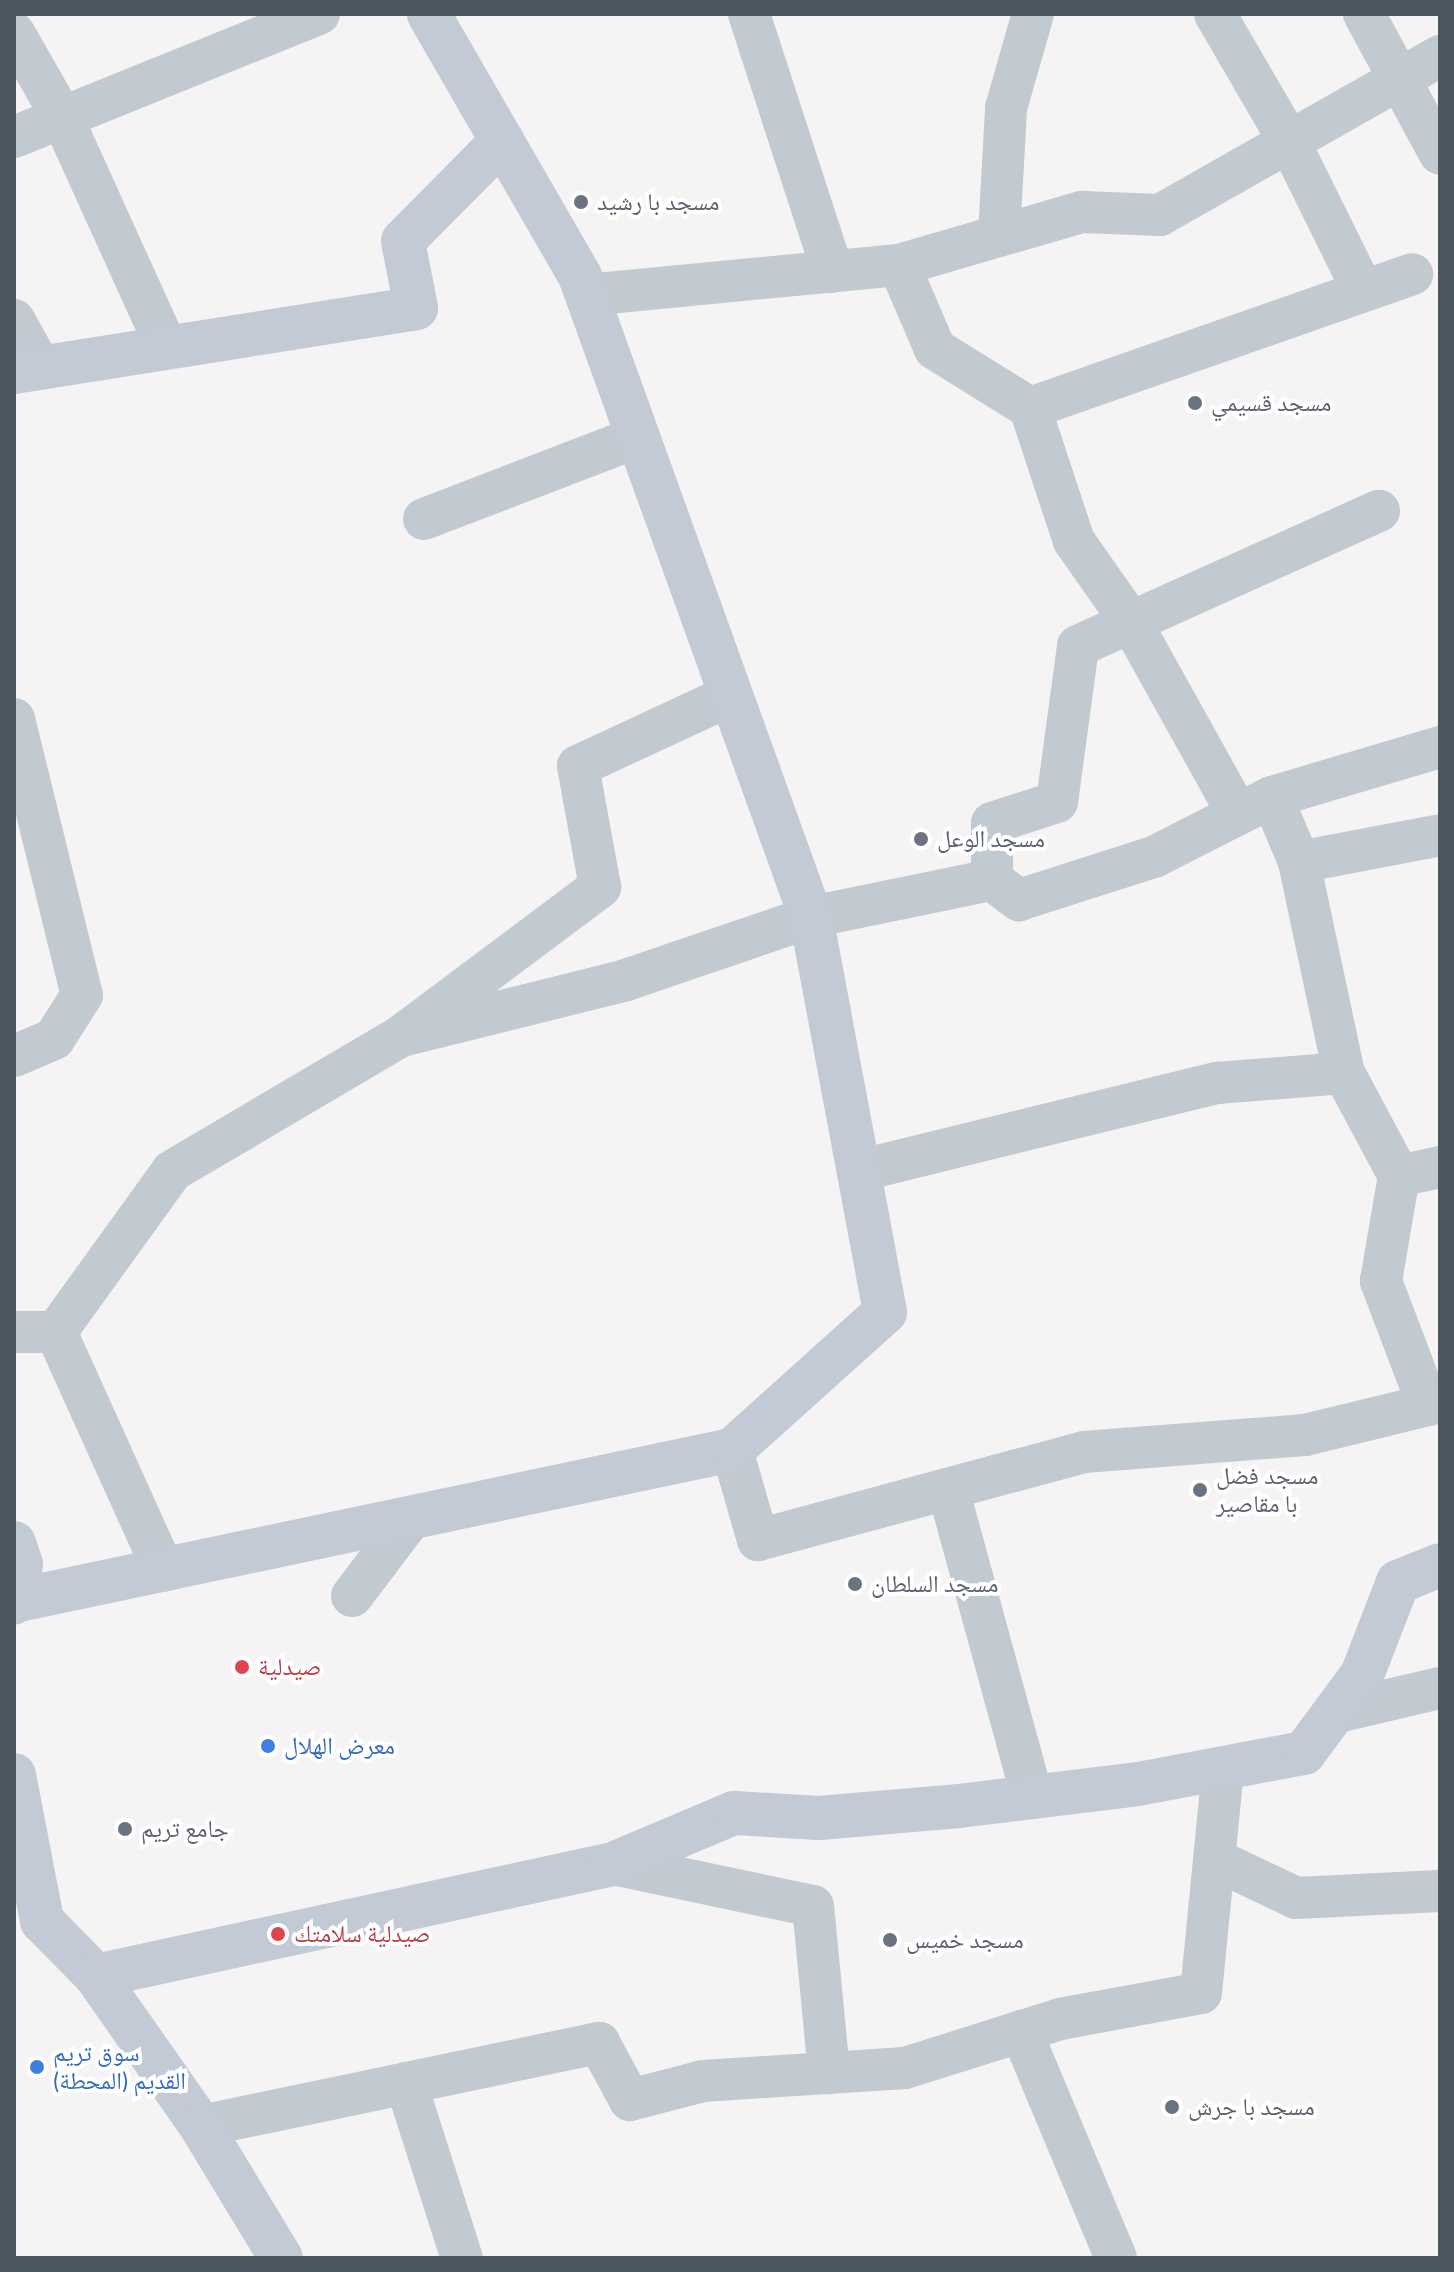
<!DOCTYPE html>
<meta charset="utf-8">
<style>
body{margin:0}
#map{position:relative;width:1454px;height:2272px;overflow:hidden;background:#f5f3f3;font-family:"Titillium Web","Noto Naskh Arabic",sans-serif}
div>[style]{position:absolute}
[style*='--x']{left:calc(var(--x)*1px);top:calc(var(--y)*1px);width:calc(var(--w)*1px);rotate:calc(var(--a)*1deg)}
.street>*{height:42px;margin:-21px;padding:0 21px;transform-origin:21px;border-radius:21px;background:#c1cad0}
.secondary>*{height:44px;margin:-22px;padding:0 22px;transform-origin:22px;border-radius:22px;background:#c2cbd5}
.dots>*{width:22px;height:22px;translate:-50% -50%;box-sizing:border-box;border:4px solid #fff;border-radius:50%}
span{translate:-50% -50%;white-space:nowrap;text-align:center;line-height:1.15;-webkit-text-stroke:8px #fff;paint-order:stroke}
.worship-label{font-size:24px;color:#5b616d}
.left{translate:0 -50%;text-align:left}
.health-label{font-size:24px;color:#be3a42}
.shop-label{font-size:24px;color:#366cbe}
.frame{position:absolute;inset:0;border:16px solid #4b565f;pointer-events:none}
</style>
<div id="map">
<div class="street">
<i style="--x:749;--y:14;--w:271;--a:72"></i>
<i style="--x:1215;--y:14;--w:147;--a:59.8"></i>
<i style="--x:1289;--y:141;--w:167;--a:63.7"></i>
<i style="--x:1364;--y:14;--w:159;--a:61.5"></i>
<i style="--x:14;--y:33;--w:97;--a:60.3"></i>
<i style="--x:62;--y:117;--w:252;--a:65.6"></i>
<i style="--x:14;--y:137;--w:329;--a:-22"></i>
<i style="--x:999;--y:235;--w:127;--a:-86.8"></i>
<i style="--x:1006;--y:108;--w:98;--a:-74"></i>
<i style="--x:899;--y:265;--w:91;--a:66.8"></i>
<i style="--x:935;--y:349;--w:112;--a:31.8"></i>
<i style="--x:1030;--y:408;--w:405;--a:-19.3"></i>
<i style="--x:587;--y:295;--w:313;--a:-5.5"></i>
<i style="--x:899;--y:265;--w:191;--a:-16.2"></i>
<i style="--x:1082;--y:212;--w:78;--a:2.2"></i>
<i style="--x:1160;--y:215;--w:322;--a:-29.6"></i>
<i style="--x:14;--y:320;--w:51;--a:60.9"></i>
<i style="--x:1030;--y:408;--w:140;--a:71.7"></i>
<i style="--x:1074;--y:541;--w:99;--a:54.9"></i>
<i style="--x:1131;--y:622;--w:220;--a:60.9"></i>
<i style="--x:424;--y:519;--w:229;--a:-21"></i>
<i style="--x:14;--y:719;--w:284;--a:76.2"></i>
<i style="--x:82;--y:995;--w:52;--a:122.5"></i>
<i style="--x:54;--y:1039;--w:43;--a:157"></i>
<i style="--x:1272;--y:797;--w:70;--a:67.4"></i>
<i style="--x:1299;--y:862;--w:144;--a:-10.8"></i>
<i style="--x:1299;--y:862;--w:216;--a:78"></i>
<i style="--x:1344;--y:1073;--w:117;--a:61.9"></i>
<i style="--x:992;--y:880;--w:34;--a:37"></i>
<i style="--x:1019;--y:900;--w:142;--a:-17.7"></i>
<i style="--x:1154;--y:857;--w:132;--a:-27"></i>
<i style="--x:1272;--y:797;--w:175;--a:-16.6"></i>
<i style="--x:401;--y:1036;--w:229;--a:-13.9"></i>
<i style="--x:623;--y:981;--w:199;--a:-18.8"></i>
<i style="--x:811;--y:917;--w:185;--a:-11.6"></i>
<i style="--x:992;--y:880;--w:57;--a:-90"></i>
<i style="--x:992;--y:823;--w:68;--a:-17.9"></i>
<i style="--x:1057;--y:802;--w:157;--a:-82.3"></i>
<i style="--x:1078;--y:646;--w:330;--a:-24.2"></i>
<i style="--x:858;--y:1171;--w:370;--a:-13.8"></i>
<i style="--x:1217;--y:1083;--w:127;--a:-4.5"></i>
<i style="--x:14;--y:1332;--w:42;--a:0"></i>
<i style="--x:56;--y:1332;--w:262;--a:65.7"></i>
<i style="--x:56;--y:1332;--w:198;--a:-54.2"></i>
<i style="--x:172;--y:1171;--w:266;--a:-30.5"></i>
<i style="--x:401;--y:1036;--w:249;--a:-36.8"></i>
<i style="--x:600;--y:887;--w:123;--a:-100.3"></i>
<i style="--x:578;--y:766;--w:169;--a:-24.9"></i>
<i style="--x:1428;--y:1405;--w:133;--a:-110.8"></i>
<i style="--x:1381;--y:1281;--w:107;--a:-80.3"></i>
<i style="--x:1399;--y:1176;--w:42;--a:-12.4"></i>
<i style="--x:732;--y:1450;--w:94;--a:73.9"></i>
<i style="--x:758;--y:1540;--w:338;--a:-15.1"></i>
<i style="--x:1084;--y:1452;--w:222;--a:-4.4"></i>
<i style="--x:1305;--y:1435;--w:139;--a:-13.7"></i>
<i style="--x:948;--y:1489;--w:319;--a:74.7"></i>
<i style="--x:352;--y:1596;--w:94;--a:-52.8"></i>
<i style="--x:1333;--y:1713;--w:110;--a:-13.2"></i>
<i style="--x:1214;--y:1859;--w:91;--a:25.4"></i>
<i style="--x:1296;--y:1898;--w:144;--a:-2.8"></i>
<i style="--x:613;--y:1864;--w:204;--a:11.9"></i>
<i style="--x:813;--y:1906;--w:168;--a:84.5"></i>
<i style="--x:1021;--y:2031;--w:246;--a:67.3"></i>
<i style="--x:406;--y:2083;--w:184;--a:72.3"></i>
<i style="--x:201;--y:2126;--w:407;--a:-11.8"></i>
<i style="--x:599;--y:2043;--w:65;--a:61.5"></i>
<i style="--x:630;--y:2100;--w:75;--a:-14.6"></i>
<i style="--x:703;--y:2081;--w:202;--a:-3.7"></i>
<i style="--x:905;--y:2068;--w:163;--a:-17.5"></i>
<i style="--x:1060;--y:2019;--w:143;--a:-10.4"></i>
<i style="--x:1201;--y:1993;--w:226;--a:-84.4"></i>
</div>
<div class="secondary">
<i style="--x:14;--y:372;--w:407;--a:-9"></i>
<i style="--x:416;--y:308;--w:68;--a:-101"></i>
<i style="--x:403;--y:241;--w:141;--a:-45.3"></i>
<i style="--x:14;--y:1543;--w:22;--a:72"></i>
<i style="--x:21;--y:1564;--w:39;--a:100"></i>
<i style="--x:14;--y:1601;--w:734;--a:-11.88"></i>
<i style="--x:732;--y:1450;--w:206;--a:-42"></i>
<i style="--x:885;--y:1312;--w:402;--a:-100.6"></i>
<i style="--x:811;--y:917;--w:681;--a:-109.82"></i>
<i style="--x:580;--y:276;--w:302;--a:-120"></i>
<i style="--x:14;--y:1775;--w:149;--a:79.1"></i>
<i style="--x:42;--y:1921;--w:77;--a:45.5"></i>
<i style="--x:96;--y:1976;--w:183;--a:55"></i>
<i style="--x:201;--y:2126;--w:154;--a:58.8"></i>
<i style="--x:96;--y:1976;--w:529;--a:-12.22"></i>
<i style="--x:613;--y:1864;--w:131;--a:-22.9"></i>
<i style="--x:734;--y:1813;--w:85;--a:3.4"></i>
<i style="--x:819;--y:1818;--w:141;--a:-4.9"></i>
<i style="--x:959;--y:1806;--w:180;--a:-7"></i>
<i style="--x:1138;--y:1784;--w:169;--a:-10.6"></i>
<i style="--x:1304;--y:1753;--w:97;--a:-53.4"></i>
<i style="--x:1362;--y:1675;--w:100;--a:-68.8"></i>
<i style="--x:1398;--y:1582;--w:45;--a:-22"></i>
</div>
<div class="dots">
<i style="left:581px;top:202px;background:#6b7280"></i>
<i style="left:1195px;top:403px;background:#6b7280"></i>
<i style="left:921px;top:839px;background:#6b7280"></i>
<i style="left:1200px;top:1490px;background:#6b7280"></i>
<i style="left:855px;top:1584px;background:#6b7280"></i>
<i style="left:242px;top:1667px;background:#e0444e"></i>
<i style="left:268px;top:1746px;background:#3f7fe0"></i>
<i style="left:125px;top:1829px;background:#6b7280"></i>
<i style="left:278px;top:1934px;background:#e0444e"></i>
<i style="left:890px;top:1940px;background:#6b7280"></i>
<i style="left:37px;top:2067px;background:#3f7fe0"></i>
<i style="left:1172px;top:2107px;background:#6b7280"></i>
</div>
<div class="worship-label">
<span class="left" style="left:597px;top:202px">مسجد با رشيد</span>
<span class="left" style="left:1211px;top:403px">مسجد قسيمي</span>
<span class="left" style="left:937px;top:839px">مسجد الوعل</span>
<span class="left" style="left:1216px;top:1490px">مسجد فضل<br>با مقاصير</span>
<span class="left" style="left:871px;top:1584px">مسجد السلطان</span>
<span class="left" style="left:141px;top:1829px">جامع تريم</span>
<span class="left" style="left:906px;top:1940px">مسجد خميس</span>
<span class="left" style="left:1188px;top:2107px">مسجد با جرش</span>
</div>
<div class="health-label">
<span class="left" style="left:258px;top:1667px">صيدلية</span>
<span class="left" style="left:294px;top:1934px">صيدلية سلامتك</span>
</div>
<div class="shop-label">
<span class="left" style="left:284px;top:1746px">معرض الهلال</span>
<span class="left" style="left:53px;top:2067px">سوق تريم<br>القديم (المحطة)</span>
</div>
<div class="frame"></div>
</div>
